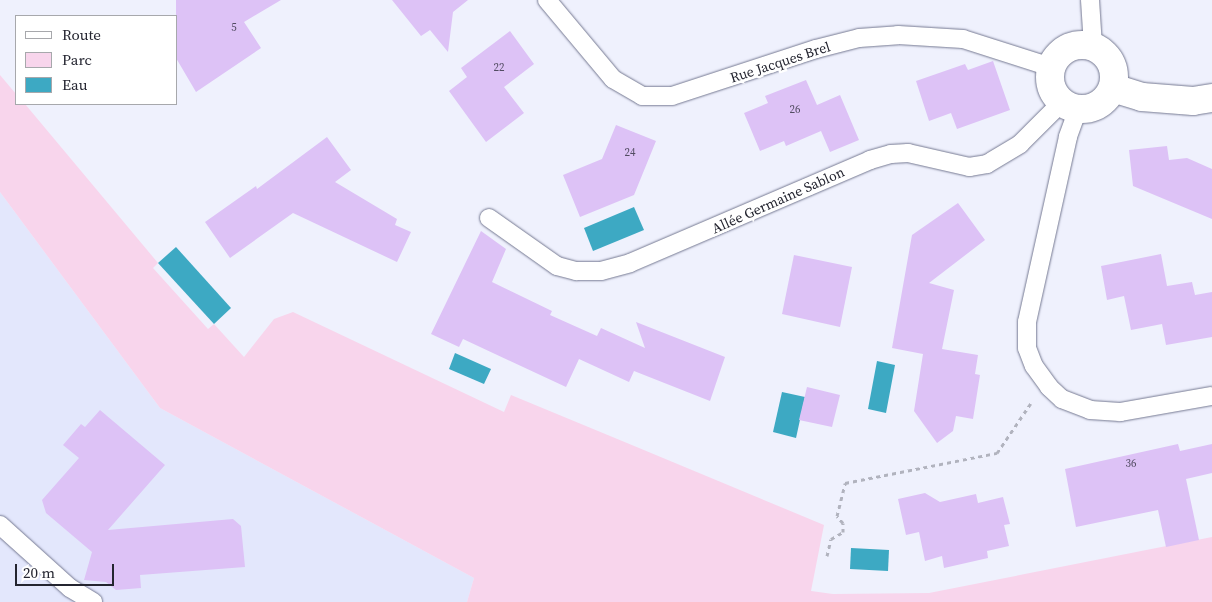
<!DOCTYPE html>
<meta charset="utf-8">
<style>
body{margin:0}
#map{position:relative;width:1212px;height:602px;overflow:hidden;background:#eff1fd;font-family:"Source Serif 4",serif}
div>[style]{position:absolute}
[style*='--x']{left:calc(var(--x)*1px);top:calc(var(--y)*1px);width:calc(var(--w)*1px);rotate:calc(var(--a)*1deg)}
.built>*{inset:0;background:#e3e7fc}
.green>*{inset:0;background:#f8d5ec}
.water>*{inset:0;background:#3da9c3}
.building>*{inset:0;background:#ddc2f6}
.path>*{height:3px;margin-top:-1.5px;transform-origin:0;background:repeating-linear-gradient(90deg,#b1b3be 0 4px,transparent 0 8px)}
.roads{filter:drop-shadow(0 0 1px #757992) drop-shadow(0 0 1px #757992)}
.service>*{height:18px;margin:-9px;padding:0 9px;transform-origin:9px;border-radius:9px;background:#fff}
.minor>*{height:28px;margin:-14px;padding:0 14px;transform-origin:14px;border-radius:14px;background:#fff}
.minor>.ring{margin:-14px;padding:0;box-sizing:content-box;background:none;border:28px solid #fff;border-radius:50%}
span{translate:-50% -50%;white-space:nowrap;text-align:center;line-height:1.15;-webkit-text-stroke:5px #fff;paint-order:stroke}
.number-label{font-size:11px;color:#524c62}
.number-label span{-webkit-text-stroke-width:0}
.street-label{font-size:14px;color:#242530}
.legend{position:absolute;left:15px;top:15px;width:162px;height:90px;box-sizing:border-box;background:#fff;border:1px solid #a7a8ac;margin:0;padding:6px 9px;list-style:none;font-size:15px;color:#242530}
.legend li{display:flex;align-items:center;gap:10px;height:25px}
.legend b{width:25px;border:1px solid #a7a8ac}
.scale{position:absolute;left:15px;top:564px;width:99px;height:22px;box-sizing:border-box;border:2px solid #242530;border-top:0;padding-left:6px;font-size:15px;line-height:18px;white-space:nowrap;color:#242530;-webkit-text-stroke:4px #fff;paint-order:stroke}
</style>
<div id="map">
<div class="built">
<i style="clip-path:polygon(0 192px,160px 408px,474px 578px,467px 602px,0 602px)"></i>
</div>
<div class="green">
<i style="clip-path:polygon(0 75px,16px 94px,16px 104px,25px 104px,158px 263px,153px 268px,208px 329px,214px 324px,244px 357px,274px 319px,293px 312px,504px 412px,511px 395px,627px 443px,824px 525px,811px 591px,833px 594px,929px 593px,1212px 537px,1212px 602px,467px 602px,474px 578px,160px 408px,0 192px)"></i>
</div>
<div class="water">
<i style="clip-path:polygon(634px 207px,644px 230px,593px 251px,584px 228px)"></i>
<i style="clip-path:polygon(176px 247px,231px 308px,214px 324px,158px 263px)"></i>
<i style="clip-path:polygon(455px 353px,491px 369px,484px 384px,449px 369px)"></i>
<i style="clip-path:polygon(877px 361px,895px 365px,886px 413px,868px 409px)"></i>
<i style="clip-path:polygon(782px 392px,805px 397px,796px 438px,773px 432px)"></i>
<i style="clip-path:polygon(851px 548px,889px 550px,888px 571px,850px 569px)"></i>
</div>
<div class="building">
<i style="clip-path:polygon(176px 0,281px 0,244px 22px,261px 48px,196px 92px,176px 58px)"></i>
<i style="clip-path:polygon(392px 0,468px 0,453px 12px,448px 52px,430px 30px,421px 36px)"></i>
<i style="clip-path:polygon(510px 31px,534px 64px,504px 87px,524px 113px,486px 142px,449px 91px,467px 77px,461px 68px)"></i>
<i style="clip-path:polygon(993px 61px,1010px 110px,957px 129px,951px 113px,929px 121px,916px 81px,965px 64px,968px 70px)"></i>
<i style="clip-path:polygon(806px 80px,817px 105px,840px 95px,859px 140px,830px 152px,821px 131px,786px 146px,784px 141px,760px 151px,744px 113px,768px 103px,765px 96px)"></i>
<i style="clip-path:polygon(616px 125px,656px 141px,634px 195px,580px 217px,563px 175px,602px 159px)"></i>
<i style="clip-path:polygon(327px 137px,351px 170px,335px 182px,397px 219px,395px 225px,411px 232px,397px 262px,293px 213px,230px 258px,205px 222px,256px 186px,257px 189px)"></i>
<i style="clip-path:polygon(1167px 146px,1169px 160px,1187px 158px,1212px 169px,1212px 219px,1133px 186px,1129px 150px)"></i>
<i style="clip-path:polygon(958px 203px,985px 240px,929px 283px,954px 290px,942px 349px,978px 355px,975px 374px,980px 375px,973px 419px,956px 416px,953px 431px,937px 443px,914px 411px,923px 354px,892px 348px,912px 235px)"></i>
<i style="clip-path:polygon(481px 231px,506px 249px,492px 282px,552px 311px,550px 315px,597px 336px,601px 328px,645px 348px,636px 322px,725px 357px,710px 401px,634px 371px,629px 382px,579px 359px,566px 387px,463px 339px,459px 347px,431px 334px)"></i>
<i style="clip-path:polygon(1161px 254px,1167px 286px,1192px 282px,1195px 295px,1212px 292px,1212px 337px,1166px 345px,1162px 324px,1131px 330px,1124px 296px,1107px 300px,1101px 266px)"></i>
<i style="clip-path:polygon(794px 255px,852px 267px,840px 327px,782px 314px)"></i>
<i style="clip-path:polygon(807px 387px,840px 395px,832px 427px,799px 420px)"></i>
<i style="clip-path:polygon(100px 410px,165px 465px,108px 530px,233px 519px,241px 526px,245px 567px,140px 575px,141px 588px,116px 590px,106px 582px,84px 580px,92px 552px,46px 513px,42px 500px,79px 458px,63px 445px,81px 424px,85px 427px)"></i>
<i style="clip-path:polygon(1178px 444px,1180px 451px,1212px 444px,1212px 473px,1186px 479px,1199px 540px,1166px 547px,1158px 510px,1076px 527px,1065px 469px)"></i>
<i style="clip-path:polygon(925px 493px,940px 502px,976px 494px,978px 503px,1003px 497px,1010px 524px,1004px 525px,1009px 546px,987px 551px,988px 558px,944px 568px,942px 556px,925px 561px,919px 532px,906px 535px,898px 499px)"></i>
</div>
<div class="path">
<i style="--x:827;--y:556;--w:17;--a:-77"></i>
<i style="--x:831;--y:539;--w:14;--a:-30"></i>
<i style="--x:843;--y:532;--w:9;--a:-90"></i>
<i style="--x:843;--y:523;--w:9;--a:-131"></i>
<i style="--x:837;--y:516;--w:34;--a:-76"></i>
<i style="--x:845;--y:483;--w:155;--a:-11.2"></i>
<i style="--x:997;--y:453;--w:60;--a:-55.8"></i>
</div>
<div class="roads">
<div class="service">
<i style="--x:547;--y:0;--w:103;--a:50.1"></i>
<i style="--x:613;--y:79;--w:34;--a:30"></i>
<i style="--x:642;--y:96;--w:30;--a:0"></i>
<i style="--x:672;--y:96;--w:151;--a:-18.1"></i>
<i style="--x:816;--y:49;--w:44;--a:-14.3"></i>
<i style="--x:859;--y:38;--w:39;--a:-4"></i>
<i style="--x:898;--y:35;--w:65;--a:3.5"></i>
<i style="--x:963;--y:39;--w:92;--a:17.7"></i>
<i style="--x:1090;--y:0;--w:46;--a:86.3"></i>
<i style="--x:1078;--y:109;--w:30;--a:110"></i>
<i style="--x:1068;--y:137;--w:189;--a:102.5"></i>
<i style="--x:1027;--y:322;--w:26;--a:90"></i>
<i style="--x:1027;--y:348;--w:19;--a:69"></i>
<i style="--x:1034;--y:366;--w:26;--a:54"></i>
<i style="--x:1049;--y:387;--w:18;--a:43"></i>
<i style="--x:1062;--y:399;--w:30;--a:21"></i>
<i style="--x:1090;--y:410;--w:30;--a:4"></i>
<i style="--x:1120;--y:412;--w:93;--a:-9.9"></i>
<i style="--x:489;--y:218;--w:83;--a:35.2"></i>
<i style="--x:557;--y:266;--w:20;--a:15"></i>
<i style="--x:576;--y:271;--w:25;--a:0"></i>
<i style="--x:601;--y:271;--w:30;--a:-15"></i>
<i style="--x:630;--y:263;--w:261;--a:-23.2"></i>
<i style="--x:870;--y:160;--w:22;--a:-16"></i>
<i style="--x:891;--y:154;--w:17;--a:-3"></i>
<i style="--x:908;--y:153;--w:63;--a:12.9"></i>
<i style="--x:969;--y:167;--w:18;--a:-9"></i>
<i style="--x:987;--y:164;--w:39;--a:-31"></i>
<i style="--x:1020;--y:144;--w:59;--a:-45"></i>
<i style="--x:0;--y:525;--w:94;--a:42"></i>
<i style="--x:70;--y:588;--w:27;--a:31"></i>
</div>
<div class="minor">
<i class="ring" style="left:1050px;top:45px;width:36px;height:36px"></i>
<i style="--x:1113;--y:88;--w:30;--a:17"></i>
<i style="--x:1142;--y:97;--w:51;--a:4.5"></i>
<i style="--x:1193;--y:101;--w:19;--a:-9"></i>
</div>
</div>
<div class="number-label">
<span style="left:234px;top:28px">5</span>
<span style="left:499px;top:68px">22</span>
<span style="left:795px;top:110px">26</span>
<span style="left:630px;top:153px">24</span>
<span style="left:1131px;top:464px">36</span>
</div>
<div class="street-label">
<span style="left:780px;top:62px;rotate:-18deg">Rue Jacques Brel</span>
<span style="left:778px;top:200px;rotate:-24deg">Allée Germaine Sablon</span>
</div>
<ul class="legend">
<li><b style="height:6px;background:#fff"></b>Route</li>
<li><b style="height:14px;background:#f8d5ec"></b>Parc</li>
<li><b style="height:14px;background:#3da9c3"></b>Eau</li>
</ul>
<div class="scale">20 m</div>
</div>
